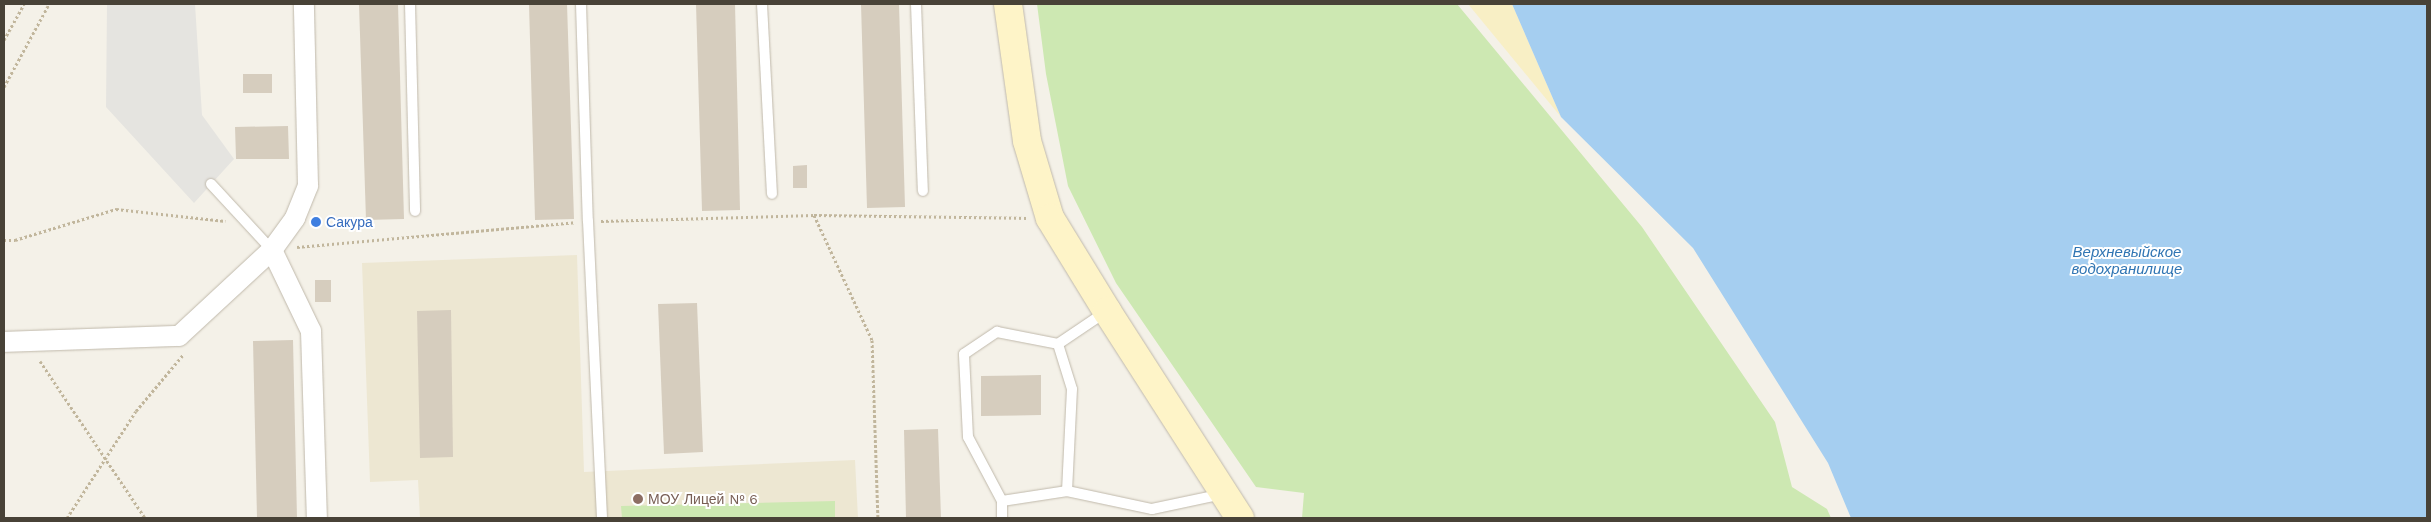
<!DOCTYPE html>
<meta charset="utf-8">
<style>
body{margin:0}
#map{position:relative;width:2431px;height:522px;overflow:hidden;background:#f4f1e8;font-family:"Work Sans",sans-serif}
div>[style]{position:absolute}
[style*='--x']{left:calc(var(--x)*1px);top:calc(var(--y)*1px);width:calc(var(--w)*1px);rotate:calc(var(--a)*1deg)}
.education>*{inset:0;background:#ede7d2}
.green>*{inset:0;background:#cde8b2}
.sand>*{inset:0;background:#f8efc5}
.parking>*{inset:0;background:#e5e4e0}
.water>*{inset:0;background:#a5cef0}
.building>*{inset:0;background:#d6cdbe}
.path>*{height:3px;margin-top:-1.5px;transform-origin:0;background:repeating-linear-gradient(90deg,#c1b69c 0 2.5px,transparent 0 5px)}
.roads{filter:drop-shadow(0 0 1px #c0b9ab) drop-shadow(0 0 1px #c0b9ab)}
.lane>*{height:10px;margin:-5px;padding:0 5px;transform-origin:5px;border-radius:5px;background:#fff}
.street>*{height:20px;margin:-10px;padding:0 10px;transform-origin:10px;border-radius:10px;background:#fff}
.secondary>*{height:28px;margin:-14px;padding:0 14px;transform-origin:14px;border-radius:14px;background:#fef4c8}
.dots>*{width:14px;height:14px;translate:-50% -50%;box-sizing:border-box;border:2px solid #fff;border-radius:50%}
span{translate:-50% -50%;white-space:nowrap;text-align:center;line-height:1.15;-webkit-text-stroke:4px #fff;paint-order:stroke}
.shop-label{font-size:14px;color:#366cbe}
.left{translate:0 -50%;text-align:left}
.education-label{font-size:14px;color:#785e54}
.water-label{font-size:15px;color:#3075b3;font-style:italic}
.frame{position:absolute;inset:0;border:5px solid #484237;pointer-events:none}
</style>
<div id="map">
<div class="education">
<i style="clip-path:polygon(577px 255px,584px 472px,855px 460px,858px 518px,420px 518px,418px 480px,370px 482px,362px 263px)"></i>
</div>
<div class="green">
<i style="clip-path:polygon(1037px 4px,1457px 4px,1642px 227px,1775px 422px,1792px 487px,1827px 509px,1831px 518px,1302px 518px,1304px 493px,1256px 487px,1116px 283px,1068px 186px,1046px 74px)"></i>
<i style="clip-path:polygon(835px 501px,835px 518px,622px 518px,621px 506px)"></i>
</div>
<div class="sand">
<i style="clip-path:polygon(1468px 4px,1512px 4px,1561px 117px)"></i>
</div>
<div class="parking">
<i style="clip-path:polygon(107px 4px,195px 4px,202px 115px,234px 159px,194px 203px,106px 107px)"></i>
</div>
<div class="water">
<i style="clip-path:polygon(1512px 4px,2427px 4px,2427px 518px,1851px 518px,1828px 463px,1693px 248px,1561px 117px)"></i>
</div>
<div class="building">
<i style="clip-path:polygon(359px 4px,398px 4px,404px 219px,366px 220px)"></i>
<i style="clip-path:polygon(529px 4px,567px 4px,574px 219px,535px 220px)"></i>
<i style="clip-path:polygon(696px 4px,735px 4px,740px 210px,702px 211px)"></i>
<i style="clip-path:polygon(861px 4px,899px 4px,905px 207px,867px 208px)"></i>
<i style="clip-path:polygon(243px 74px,272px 74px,272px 93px,243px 93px)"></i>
<i style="clip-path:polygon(288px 126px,289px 159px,236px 159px,235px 127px)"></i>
<i style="clip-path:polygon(807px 165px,807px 188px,793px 188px,793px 166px)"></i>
<i style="clip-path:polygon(315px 280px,331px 280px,331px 302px,315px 302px)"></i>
<i style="clip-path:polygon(697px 303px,703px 452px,664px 454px,658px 304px)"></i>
<i style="clip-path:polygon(451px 310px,453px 457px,420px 458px,417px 311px)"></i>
<i style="clip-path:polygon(293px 340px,297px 518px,257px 518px,253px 341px)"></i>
<i style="clip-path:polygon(1041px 375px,1041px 415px,981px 416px,981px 376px)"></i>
<i style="clip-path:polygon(938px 429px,941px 518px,906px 518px,904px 430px)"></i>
</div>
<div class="path">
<i style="--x:4;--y:40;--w:41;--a:-60.9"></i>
<i style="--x:4;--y:87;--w:94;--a:-61.5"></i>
<i style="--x:814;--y:215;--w:138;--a:65.1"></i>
<i style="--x:872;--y:340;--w:178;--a:88.1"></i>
<i style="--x:601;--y:221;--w:213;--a:-1.6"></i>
<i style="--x:814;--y:215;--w:213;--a:0.8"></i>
<i style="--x:4;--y:240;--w:11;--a:0"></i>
<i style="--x:15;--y:240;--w:106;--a:-17.1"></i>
<i style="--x:116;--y:209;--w:110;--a:6.3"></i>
<i style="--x:297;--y:247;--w:279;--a:-5.1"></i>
<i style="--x:40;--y:361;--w:189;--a:56.2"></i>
<i style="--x:67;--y:518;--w:127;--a:-57.2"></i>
<i style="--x:136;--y:411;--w:73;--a:-50"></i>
</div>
<div class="roads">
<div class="lane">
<i style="--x:410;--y:4;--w:207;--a:88.6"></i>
<i style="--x:581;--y:4;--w:217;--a:88.2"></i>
<i style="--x:588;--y:221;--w:297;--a:87.3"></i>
<i style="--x:762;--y:4;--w:190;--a:87"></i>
<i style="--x:916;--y:4;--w:187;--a:87.9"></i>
<i style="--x:211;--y:184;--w:90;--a:47.3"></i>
<i style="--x:1067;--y:491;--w:87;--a:12"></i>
<i style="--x:1152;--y:509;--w:73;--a:-11.9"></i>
<i style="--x:1002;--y:501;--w:66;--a:-8.7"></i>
<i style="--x:1067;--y:491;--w:102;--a:-87.2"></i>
<i style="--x:1072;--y:389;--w:47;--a:-107.3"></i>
<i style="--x:1002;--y:518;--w:17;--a:-90"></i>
<i style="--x:1002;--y:501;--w:72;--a:-118"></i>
<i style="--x:968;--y:437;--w:83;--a:-92.8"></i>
<i style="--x:964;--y:354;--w:40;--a:-34"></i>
<i style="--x:997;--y:332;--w:62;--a:11.1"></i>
<i style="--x:1058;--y:344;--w:59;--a:-34"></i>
</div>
<div class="street">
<i style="--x:272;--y:250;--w:90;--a:64.3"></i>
<i style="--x:311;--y:331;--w:187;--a:88.2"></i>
<i style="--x:4;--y:342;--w:175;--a:-2"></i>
<i style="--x:179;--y:336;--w:127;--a:-42.8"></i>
<i style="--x:272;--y:250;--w:39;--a:-54"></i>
<i style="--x:295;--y:218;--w:35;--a:-68"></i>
<i style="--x:308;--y:186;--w:182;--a:-91.3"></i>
</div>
<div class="secondary">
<i style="--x:1008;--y:4;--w:138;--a:82.1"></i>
<i style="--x:1027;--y:141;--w:80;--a:73.4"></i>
<i style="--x:1050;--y:218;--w:109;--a:58.5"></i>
<i style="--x:1107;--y:311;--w:246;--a:57.3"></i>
</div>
</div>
<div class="dots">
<i style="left:316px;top:222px;background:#3f7fe0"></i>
<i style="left:638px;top:499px;background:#8d6e63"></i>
</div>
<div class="shop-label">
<span class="left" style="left:326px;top:222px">Сакура</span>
</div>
<div class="education-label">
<span class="left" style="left:648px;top:499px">МОУ Лицей № 6</span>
</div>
<div class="water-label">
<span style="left:2127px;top:261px">Верхневыйское<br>водохранилище</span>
</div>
<div class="frame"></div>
</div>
